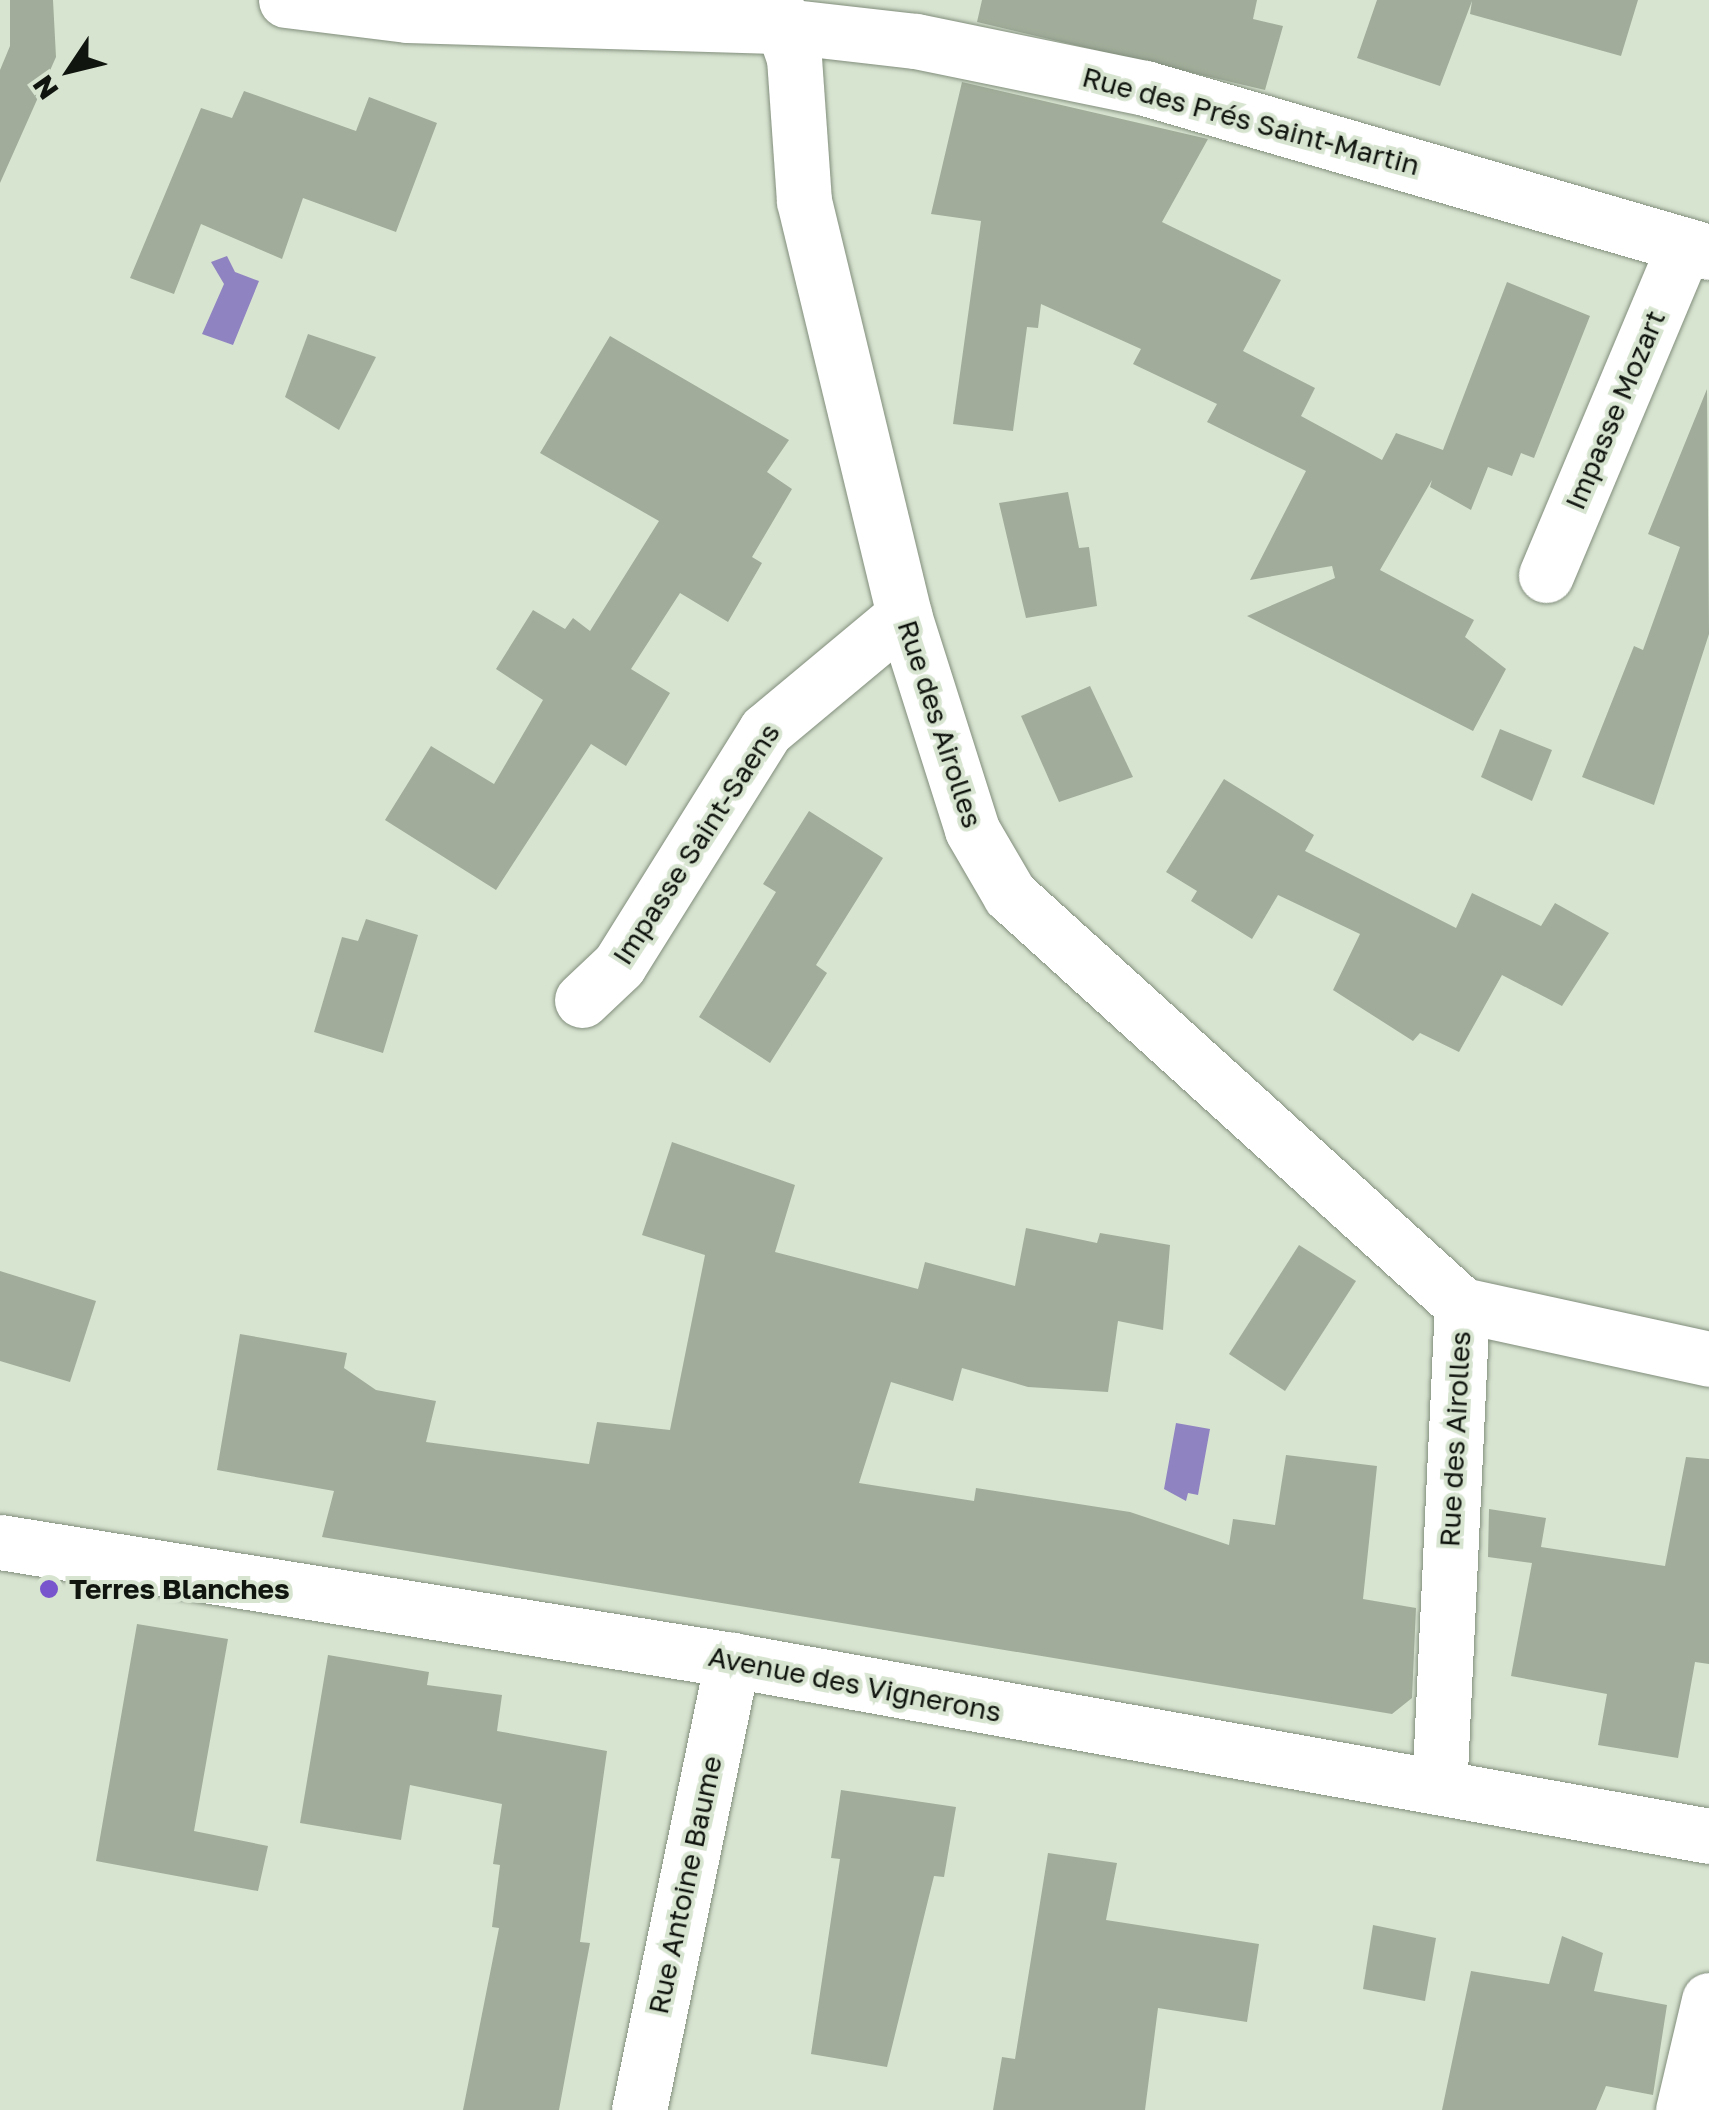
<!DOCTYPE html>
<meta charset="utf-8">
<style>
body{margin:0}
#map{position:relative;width:1709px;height:2110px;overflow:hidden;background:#d7e4d0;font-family:"Golos Text",sans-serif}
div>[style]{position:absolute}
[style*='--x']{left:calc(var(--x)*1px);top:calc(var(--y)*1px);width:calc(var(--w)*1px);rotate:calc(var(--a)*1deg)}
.water>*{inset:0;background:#9083c1}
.building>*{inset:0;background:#a1ad9a}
.roads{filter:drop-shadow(0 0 2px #828e7c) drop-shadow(0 0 2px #828e7c)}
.street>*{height:55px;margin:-27.5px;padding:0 27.5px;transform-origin:27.5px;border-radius:27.5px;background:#fff}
.secondary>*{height:55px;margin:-27.5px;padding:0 27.5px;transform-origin:27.5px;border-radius:27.5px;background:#fff}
.dots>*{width:28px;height:28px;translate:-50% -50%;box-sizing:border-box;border:5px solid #d7e4d0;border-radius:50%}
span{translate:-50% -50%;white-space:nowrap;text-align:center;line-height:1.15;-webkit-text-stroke:8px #d7e4d0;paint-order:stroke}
.street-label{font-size:28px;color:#11150f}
.poi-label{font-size:28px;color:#11150f;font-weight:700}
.left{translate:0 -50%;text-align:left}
.north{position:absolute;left:20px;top:20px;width:100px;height:100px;-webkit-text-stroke:8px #d7e4d0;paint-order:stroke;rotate:235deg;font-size:28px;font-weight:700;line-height:40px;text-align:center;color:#11150f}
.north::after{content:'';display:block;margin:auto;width:35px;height:45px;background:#11150f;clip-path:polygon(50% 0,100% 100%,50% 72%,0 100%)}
</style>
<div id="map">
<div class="water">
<i style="clip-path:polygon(227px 256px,235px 272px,259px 281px,233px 345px,202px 334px,224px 284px,211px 262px)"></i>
<i style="clip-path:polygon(1176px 1423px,1210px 1429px,1198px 1495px,1188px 1493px,1186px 1501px,1164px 1489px)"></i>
</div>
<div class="building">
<i style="clip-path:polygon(10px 0,53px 0,56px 57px,0 183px,0 70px,10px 46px)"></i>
<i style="clip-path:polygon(982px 0,1257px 0,1253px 19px,1283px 26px,1265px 90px,977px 22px)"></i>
<i style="clip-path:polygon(1377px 0,1638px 0,1621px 56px,1470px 14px,1472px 1px,1440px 86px,1357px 58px)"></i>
<i style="clip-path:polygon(962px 82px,1208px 139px,1162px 222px,1281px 280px,1243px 351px,1315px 388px,1301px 416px,1382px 460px,1396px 433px,1443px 450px,1507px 282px,1590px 316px,1534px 458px,1521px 453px,1512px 476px,1488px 467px,1471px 510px,1430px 487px,1432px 480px,1380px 570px,1474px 620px,1465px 637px,1506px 669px,1473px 731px,1247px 616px,1335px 578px,1332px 566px,1250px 580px,1306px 471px,1207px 422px,1217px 404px,1133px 364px,1141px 349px,1041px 304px,1038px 328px,1027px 327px,1013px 431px,953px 424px,981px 221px,931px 214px)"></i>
<i style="clip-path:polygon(244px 91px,356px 131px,369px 97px,437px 123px,396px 232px,303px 198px,282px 259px,201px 224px,174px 294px,130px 278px,201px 108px,232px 118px)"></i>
<i style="clip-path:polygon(308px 334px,376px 357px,339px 430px,285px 397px)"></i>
<i style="clip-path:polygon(610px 336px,789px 440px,767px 472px,792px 489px,752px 557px,762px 563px,728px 622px,680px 593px,631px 669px,670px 693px,626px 766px,591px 744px,496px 890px,385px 820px,431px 746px,494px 784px,543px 700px,496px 669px,533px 610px,565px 629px,573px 618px,590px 631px,659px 521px,540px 453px)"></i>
<i style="clip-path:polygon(1707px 389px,1709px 634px,1654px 805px,1582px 777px,1634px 646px,1643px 650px,1680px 547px,1648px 534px)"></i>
<i style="clip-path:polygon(1068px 492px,1079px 548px,1089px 547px,1097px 606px,1026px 618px,999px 503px)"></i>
<i style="clip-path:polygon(1090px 686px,1133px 777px,1059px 802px,1021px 716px)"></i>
<i style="clip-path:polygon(1500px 729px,1552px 750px,1532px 801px,1481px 777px)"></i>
<i style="clip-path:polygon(1224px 779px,1314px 835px,1305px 851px,1456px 928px,1472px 893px,1541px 926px,1555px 903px,1609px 933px,1562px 1006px,1502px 975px,1459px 1052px,1420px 1033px,1413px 1041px,1333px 990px,1360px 934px,1278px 895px,1252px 939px,1191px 901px,1197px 891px,1166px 872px)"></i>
<i style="clip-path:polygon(809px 811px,883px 858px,816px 965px,827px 973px,770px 1063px,699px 1017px,776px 892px,763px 884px)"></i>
<i style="clip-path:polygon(366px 919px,418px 935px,383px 1053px,314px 1032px,342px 937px,358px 941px)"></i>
<i style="clip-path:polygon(672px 1142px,795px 1185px,775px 1252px,918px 1289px,925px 1262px,1015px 1286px,1026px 1228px,1097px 1243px,1100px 1233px,1170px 1245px,1163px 1330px,1118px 1321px,1108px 1392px,1028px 1387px,962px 1368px,953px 1401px,891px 1382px,859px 1483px,974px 1501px,976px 1488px,1130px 1512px,1229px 1545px,1233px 1519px,1275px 1525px,1286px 1455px,1377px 1466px,1363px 1599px,1416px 1608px,1412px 1698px,1392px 1714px,322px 1537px,334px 1491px,217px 1470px,240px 1334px,347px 1353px,344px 1368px,376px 1390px,436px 1401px,426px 1442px,589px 1464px,597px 1422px,670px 1430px,705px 1255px,642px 1235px)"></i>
<i style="clip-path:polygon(1299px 1245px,1356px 1281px,1285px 1391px,1229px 1354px)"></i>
<i style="clip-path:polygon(0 1271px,96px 1301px,70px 1382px,0 1361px)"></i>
<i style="clip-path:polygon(1686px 1457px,1709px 1459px,1709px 1664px,1695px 1662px,1678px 1758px,1598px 1745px,1607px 1694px,1511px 1676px,1532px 1563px,1488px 1557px,1489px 1509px,1546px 1518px,1541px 1547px,1665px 1566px)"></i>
<i style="clip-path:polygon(137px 1624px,228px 1639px,194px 1831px,268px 1846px,258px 1891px,96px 1861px)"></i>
<i style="clip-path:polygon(328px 1655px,429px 1672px,427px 1685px,502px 1695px,497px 1731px,607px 1751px,580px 1942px,590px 1943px,559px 2110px,463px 2110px,499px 1928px,492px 1927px,500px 1865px,493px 1864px,502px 1804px,410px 1785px,401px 1840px,300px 1823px)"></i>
<i style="clip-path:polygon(841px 1790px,956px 1807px,944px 1877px,934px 1876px,887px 2067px,811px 2054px,840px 1859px,831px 1858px)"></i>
<i style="clip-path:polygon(1048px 1853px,1117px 1863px,1106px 1920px,1259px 1944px,1247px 2022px,1158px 2008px,1145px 2110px,993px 2110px,1002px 2057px,1015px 2059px)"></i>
<i style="clip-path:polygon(1373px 1925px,1436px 1938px,1425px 2001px,1363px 1989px)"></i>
<i style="clip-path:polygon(1562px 1936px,1603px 1953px,1594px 1991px,1667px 2005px,1653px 2095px,1606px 2086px,1596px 2110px,1442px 2110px,1471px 1971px,1549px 1984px)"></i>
</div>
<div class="roads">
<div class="street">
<i style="--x:286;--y:0;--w:122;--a:7.1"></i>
<i style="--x:407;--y:15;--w:377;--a:1.7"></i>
<i style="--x:784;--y:26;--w:133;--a:6.5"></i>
<i style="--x:916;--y:41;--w:234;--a:11.6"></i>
<i style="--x:1145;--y:88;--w:587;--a:16.21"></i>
<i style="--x:774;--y:0;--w:61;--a:71"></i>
<i style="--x:794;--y:58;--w:143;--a:86"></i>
<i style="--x:804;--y:201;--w:426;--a:76.4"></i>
<i style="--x:904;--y:615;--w:225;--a:72.4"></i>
<i style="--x:972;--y:830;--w:75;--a:59.7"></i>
<i style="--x:1010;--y:895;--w:610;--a:42.21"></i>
<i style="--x:1462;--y:1305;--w:483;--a:92.7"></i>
<i style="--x:1546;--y:575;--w:358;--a:-67.2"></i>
<i style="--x:582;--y:1000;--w:51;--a:-43.4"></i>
<i style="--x:619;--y:965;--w:277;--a:-58"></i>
<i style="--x:766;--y:730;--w:180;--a:-39.8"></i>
<i style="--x:1462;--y:1305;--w:253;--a:12.3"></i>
<i style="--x:639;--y:2110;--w:460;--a:-78.3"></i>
<i style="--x:1683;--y:2110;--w:113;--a:-76.7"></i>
</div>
<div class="secondary">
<i style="--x:0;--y:1542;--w:741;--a:9.16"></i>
<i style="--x:732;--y:1660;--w:993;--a:10.21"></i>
</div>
</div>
<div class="dots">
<i style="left:49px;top:1589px;background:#7854cd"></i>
</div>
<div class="street-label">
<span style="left:1251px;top:121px;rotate:15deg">Rue des Prés Saint-Martin</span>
<span style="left:1615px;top:410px;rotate:-67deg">Impasse Mozart</span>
<span style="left:940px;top:724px;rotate:72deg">Rue des Airolles</span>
<span style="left:696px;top:844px;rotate:-57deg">Impasse Saint-Saens</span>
<span style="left:1455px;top:1439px;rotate:-87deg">Rue des Airolles</span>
<span style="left:855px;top:1684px;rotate:11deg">Avenue des Vignerons</span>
<span style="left:685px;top:1885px;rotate:-78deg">Rue Antoine Baume</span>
</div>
<div class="poi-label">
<span class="left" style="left:69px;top:1589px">Terres Blanches</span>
</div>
<div class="north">N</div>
</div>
